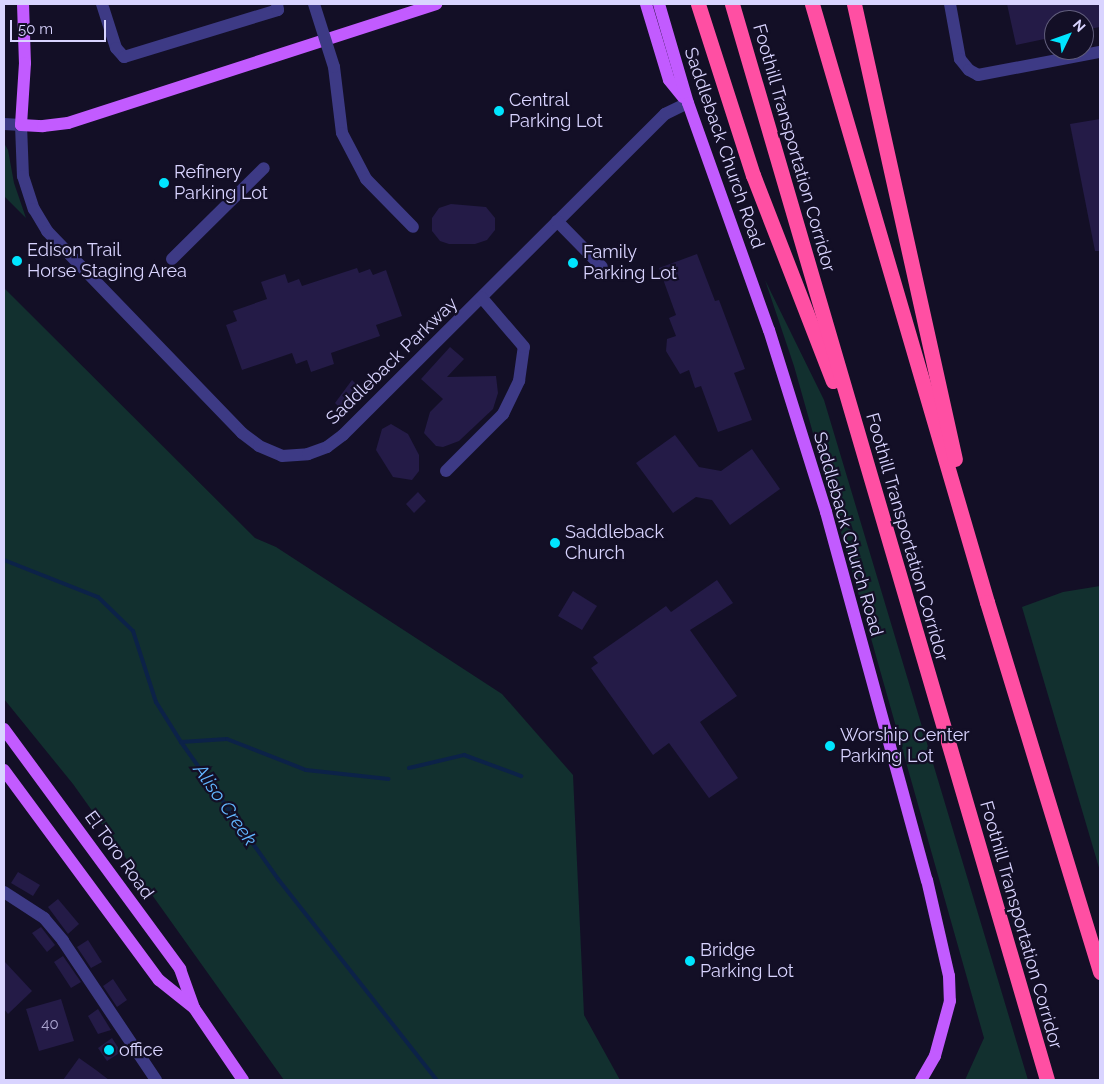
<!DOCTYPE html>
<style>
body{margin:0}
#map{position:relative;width:1104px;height:1084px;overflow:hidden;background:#130f26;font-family:Raleway,sans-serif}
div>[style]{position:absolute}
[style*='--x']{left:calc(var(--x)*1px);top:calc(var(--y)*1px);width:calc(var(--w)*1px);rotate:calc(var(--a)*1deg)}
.green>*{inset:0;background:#12302f}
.stream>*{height:4px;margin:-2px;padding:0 2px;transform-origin:2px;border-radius:2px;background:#0c2248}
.building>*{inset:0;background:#241b47}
.minor>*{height:12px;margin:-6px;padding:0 6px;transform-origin:6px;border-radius:6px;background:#3d3a85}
.major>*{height:12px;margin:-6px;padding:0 6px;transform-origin:6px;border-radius:6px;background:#c25bff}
.highway>*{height:15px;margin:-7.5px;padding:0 7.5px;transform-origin:7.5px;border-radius:7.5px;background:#ff4fa3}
.minor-bridge>*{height:12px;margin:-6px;padding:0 6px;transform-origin:6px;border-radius:6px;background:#3d3a85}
.dots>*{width:14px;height:14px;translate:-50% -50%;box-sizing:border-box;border:2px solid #130f26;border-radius:50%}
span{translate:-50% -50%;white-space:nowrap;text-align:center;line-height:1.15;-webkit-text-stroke:4.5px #130f26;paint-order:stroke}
.number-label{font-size:15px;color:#aca6d1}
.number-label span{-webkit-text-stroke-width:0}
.poi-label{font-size:18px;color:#d9d4ff}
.left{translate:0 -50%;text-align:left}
.street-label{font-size:18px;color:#d9d4ff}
.water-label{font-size:19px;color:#62b6ff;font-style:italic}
.frame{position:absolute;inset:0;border:5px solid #d9d4ff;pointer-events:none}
.north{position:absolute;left:1044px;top:10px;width:50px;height:50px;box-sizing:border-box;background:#130f26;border:1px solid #625e7d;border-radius:50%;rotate:48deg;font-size:14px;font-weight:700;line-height:20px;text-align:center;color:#d9d4ff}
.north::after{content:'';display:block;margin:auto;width:18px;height:22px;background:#00e5ff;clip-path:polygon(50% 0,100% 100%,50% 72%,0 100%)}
.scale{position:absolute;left:10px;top:20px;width:96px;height:22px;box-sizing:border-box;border:2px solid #d9d4ff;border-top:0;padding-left:6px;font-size:15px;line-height:18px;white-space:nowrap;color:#d9d4ff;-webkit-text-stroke:4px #130f26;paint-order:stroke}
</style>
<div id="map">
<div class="green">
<i style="clip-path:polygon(4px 143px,8px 150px,14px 183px,26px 218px,4px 196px)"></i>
<i style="clip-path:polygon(765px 280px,824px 400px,1028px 1080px,965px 1080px,984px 1038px,794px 366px)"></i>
<i style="clip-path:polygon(4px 288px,255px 538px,276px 547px,502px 694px,573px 775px,584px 1015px,620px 1080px,284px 1080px,73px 784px,4px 699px)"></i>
<i style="clip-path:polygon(1100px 586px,1100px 871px,1022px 607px,1063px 592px)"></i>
</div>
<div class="stream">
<i style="--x:4;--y:560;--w:101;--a:21.5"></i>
<i style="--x:98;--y:597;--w:49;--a:44.2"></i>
<i style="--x:133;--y:631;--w:75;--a:72.1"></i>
<i style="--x:156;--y:702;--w:47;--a:58"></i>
<i style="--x:181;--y:742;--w:168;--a:54.7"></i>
<i style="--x:278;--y:879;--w:256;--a:51.7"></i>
<i style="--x:181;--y:742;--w:46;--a:-3.7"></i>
<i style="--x:227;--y:739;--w:85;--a:21.4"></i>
<i style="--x:306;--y:770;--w:83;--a:6.2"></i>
<i style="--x:409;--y:768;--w:57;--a:-13.3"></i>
<i style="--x:464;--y:755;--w:61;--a:20.2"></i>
</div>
<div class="building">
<i style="clip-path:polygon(1007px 4px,1100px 4px,1100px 27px,1084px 30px,1084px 20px,1054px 20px,1054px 37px,1016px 45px)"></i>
<i style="clip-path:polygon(1100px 119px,1100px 251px,1095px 251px,1070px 124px)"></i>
<i style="clip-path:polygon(451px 204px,486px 207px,495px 218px,495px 230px,487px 240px,475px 244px,449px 244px,440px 241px,432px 231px,432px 218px,439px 208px)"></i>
<i style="clip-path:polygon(697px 254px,715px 301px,719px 300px,745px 369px,734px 373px,752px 420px,718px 432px,701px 386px,695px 388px,689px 370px,680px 374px,666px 351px,667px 339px,676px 336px,669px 318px,676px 315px,659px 268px)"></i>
<i style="clip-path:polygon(357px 268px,359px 273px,370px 269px,373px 275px,386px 270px,402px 316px,376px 325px,380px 336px,331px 353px,334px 364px,311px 372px,307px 360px,296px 364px,292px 353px,242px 370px,226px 325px,237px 321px,233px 311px,267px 299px,261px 282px,285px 274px,288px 283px,299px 279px,302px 286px)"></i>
<i style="clip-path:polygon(450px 347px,464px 359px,447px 377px,496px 376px,498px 393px,493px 409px,459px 441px,443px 447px,436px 446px,424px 433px,430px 412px,443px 399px,421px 379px)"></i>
<i style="clip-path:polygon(352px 380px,363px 391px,343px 411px,335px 403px)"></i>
<i style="clip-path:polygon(391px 424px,408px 434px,419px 455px,419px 471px,412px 480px,393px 477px,376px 450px,382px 429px)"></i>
<i style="clip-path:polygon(675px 435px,699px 467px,721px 471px,752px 449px,780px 489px,730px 525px,712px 500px,696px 497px,673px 513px,636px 463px)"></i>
<i style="clip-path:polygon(418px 492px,426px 501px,414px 513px,406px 504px)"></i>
<i style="clip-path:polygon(717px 580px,733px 603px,690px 630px,737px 696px,700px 722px,738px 778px,709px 798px,669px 743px,653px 755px,591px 668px,598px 663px,593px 657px,666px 606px,671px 612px)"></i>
<i style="clip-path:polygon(573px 591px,597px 606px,582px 630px,558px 616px)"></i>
<i style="clip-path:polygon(18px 872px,40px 885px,33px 896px,11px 883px)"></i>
<i style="clip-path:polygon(58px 899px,79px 924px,68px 934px,48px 907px)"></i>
<i style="clip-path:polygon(41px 927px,55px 945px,47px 952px,32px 933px)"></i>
<i style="clip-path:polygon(88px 940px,102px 962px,91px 968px,77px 947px)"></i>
<i style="clip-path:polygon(63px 956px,81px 982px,71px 988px,54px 962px)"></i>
<i style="clip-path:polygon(4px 961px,32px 991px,8px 1014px,4px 1009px)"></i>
<i style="clip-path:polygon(113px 979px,127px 1000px,117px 1007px,103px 986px)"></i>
<i style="clip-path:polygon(61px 999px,74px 1041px,39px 1051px,26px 1009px)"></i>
<i style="clip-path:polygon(98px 1009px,111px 1030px,98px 1034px,88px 1016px)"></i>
<i style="clip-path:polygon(112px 1038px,121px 1052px,107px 1061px,98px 1048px)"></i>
<i style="clip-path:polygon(79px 1058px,96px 1070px,109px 1080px,63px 1080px)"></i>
</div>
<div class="minor">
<i style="--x:102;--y:4;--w:46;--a:72.3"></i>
<i style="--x:116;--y:48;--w:12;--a:48"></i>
<i style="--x:124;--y:57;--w:161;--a:-17"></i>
<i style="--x:278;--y:10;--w:6;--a:-99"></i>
<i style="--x:950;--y:4;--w:56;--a:79.7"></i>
<i style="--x:960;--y:59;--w:14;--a:51"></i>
<i style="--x:969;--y:70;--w:10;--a:29"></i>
<i style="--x:978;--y:75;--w:124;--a:-10.7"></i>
<i style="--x:334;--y:67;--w:66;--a:83.1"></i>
<i style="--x:342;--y:133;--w:52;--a:62.4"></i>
<i style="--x:366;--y:179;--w:67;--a:45.6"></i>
<i style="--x:4;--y:124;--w:17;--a:3"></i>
<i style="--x:21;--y:125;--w:51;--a:87.8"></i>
<i style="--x:23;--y:176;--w:35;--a:72"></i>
<i style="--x:34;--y:209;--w:26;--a:59"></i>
<i style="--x:47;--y:231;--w:281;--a:46"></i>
<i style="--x:242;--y:433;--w:21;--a:37"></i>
<i style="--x:259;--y:446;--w:25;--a:23"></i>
<i style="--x:282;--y:456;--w:26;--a:-4"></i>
<i style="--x:308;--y:454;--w:20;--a:-20"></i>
<i style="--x:327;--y:447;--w:20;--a:-37"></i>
<i style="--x:343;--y:435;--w:455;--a:-44.9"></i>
<i style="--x:665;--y:114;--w:25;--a:-26"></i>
<i style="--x:557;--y:221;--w:64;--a:45.6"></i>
<i style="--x:172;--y:259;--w:129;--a:-44.7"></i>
<i style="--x:446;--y:471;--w:81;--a:-45"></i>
<i style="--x:503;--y:414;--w:37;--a:-64"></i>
<i style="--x:519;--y:381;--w:34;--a:-82"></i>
<i style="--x:524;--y:347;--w:65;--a:-130.6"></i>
<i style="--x:4;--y:892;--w:48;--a:33"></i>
<i style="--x:44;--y:918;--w:30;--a:50"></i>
<i style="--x:63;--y:941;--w:167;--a:56.2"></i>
</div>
<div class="major">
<i style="--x:23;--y:4;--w:59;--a:88.1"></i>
<i style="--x:25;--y:63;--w:62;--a:93.7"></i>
<i style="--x:21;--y:125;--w:22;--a:3"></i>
<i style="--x:43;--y:126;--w:25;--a:-7"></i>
<i style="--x:68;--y:123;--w:387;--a:-17.9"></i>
<i style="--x:646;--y:4;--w:79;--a:73.2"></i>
<i style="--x:669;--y:80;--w:22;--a:51"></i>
<i style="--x:659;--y:4;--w:103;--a:73.7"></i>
<i style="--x:688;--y:103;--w:241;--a:70.4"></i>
<i style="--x:769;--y:330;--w:191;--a:72.6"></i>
<i style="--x:826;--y:512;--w:382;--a:74.7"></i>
<i style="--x:927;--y:880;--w:98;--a:77.1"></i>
<i style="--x:949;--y:976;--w:25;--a:88"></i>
<i style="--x:950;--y:1001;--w:57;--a:105.3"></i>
<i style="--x:935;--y:1056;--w:28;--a:120"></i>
<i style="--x:4;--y:729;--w:298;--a:53.7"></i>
<i style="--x:180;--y:969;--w:41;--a:70.3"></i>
<i style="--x:194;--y:1008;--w:87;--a:55.8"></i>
<i style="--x:4;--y:770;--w:261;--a:53.6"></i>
<i style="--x:159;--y:980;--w:45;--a:38.7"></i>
</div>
<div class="highway">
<i style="--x:698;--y:4;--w:180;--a:72.2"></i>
<i style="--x:753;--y:175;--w:221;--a:68.8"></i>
<i style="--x:732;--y:4;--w:1121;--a:73.68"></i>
<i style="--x:812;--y:4;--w:623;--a:73.69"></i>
<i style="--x:987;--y:602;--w:387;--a:73"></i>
<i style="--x:854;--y:4;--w:466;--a:77.5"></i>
</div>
<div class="minor-bridge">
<i style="--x:314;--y:4;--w:66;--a:72.4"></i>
</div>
<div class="dots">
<i style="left:499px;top:111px;background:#00e5ff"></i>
<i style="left:164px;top:183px;background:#00e5ff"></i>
<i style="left:17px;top:261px;background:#00e5ff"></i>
<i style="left:573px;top:263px;background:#00e5ff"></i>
<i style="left:555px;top:543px;background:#00e5ff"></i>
<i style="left:830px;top:746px;background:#00e5ff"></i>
<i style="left:690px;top:961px;background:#00e5ff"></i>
<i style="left:109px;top:1050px;background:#00e5ff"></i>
</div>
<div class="number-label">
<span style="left:50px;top:1025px">40</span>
</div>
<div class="poi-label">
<span class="left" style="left:509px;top:111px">Central<br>Parking Lot</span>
<span class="left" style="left:174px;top:183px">Refinery<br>Parking Lot</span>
<span class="left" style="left:27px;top:261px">Edison Trail<br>Horse Staging Area</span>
<span class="left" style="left:583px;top:263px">Family<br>Parking Lot</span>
<span class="left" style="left:565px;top:543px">Saddleback<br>Church</span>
<span class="left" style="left:840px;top:746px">Worship Center<br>Parking Lot</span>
<span class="left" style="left:700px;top:961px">Bridge<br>Parking Lot</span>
<span class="left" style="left:119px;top:1050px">office</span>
</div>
<div class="street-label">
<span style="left:724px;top:148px;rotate:71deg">Saddleback Church Road</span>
<span style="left:794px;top:148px;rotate:74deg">Foothill Transportation Corridor</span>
<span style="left:392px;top:361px;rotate:-44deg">Saddleback Parkway</span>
<span style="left:848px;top:534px;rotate:74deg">Saddleback Church Road</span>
<span style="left:907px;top:537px;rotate:74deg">Foothill Transportation Corridor</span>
<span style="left:119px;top:855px;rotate:54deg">El Toro Road</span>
<span style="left:1021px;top:925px;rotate:74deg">Foothill Transportation Corridor</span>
</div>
<div class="water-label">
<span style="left:225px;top:805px;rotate:55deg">Aliso Creek</span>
</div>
<div class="frame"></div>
<div class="north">N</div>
<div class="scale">50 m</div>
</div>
